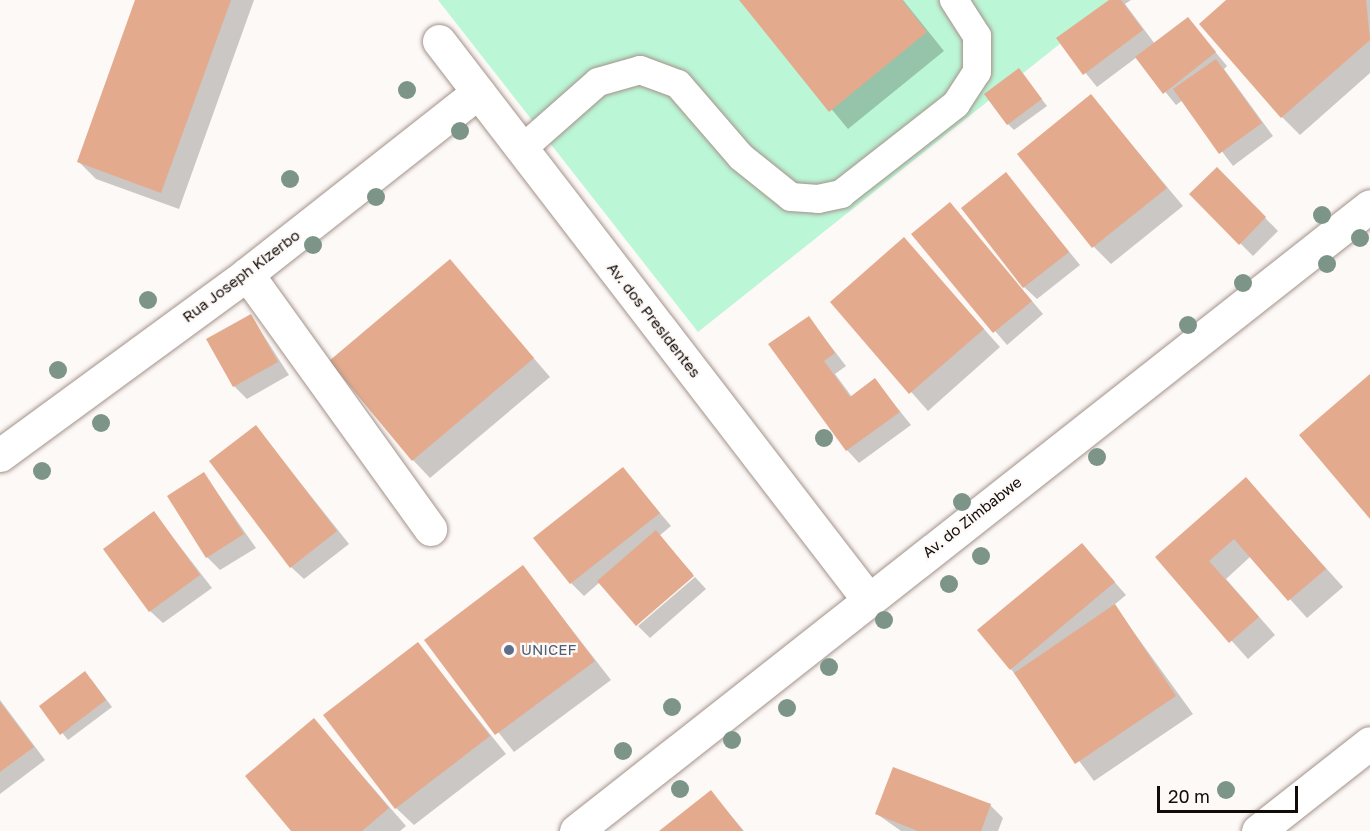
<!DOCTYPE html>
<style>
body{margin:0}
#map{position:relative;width:1370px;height:831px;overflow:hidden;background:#fdf9f7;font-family:"Golos Text",sans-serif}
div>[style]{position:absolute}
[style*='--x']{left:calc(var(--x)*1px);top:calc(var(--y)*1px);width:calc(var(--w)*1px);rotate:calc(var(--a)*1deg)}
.green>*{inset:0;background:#bbf6d6}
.shadow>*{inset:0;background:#0003}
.building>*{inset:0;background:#e4aa8d}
.roads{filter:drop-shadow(0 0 2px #a3928a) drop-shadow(0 0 2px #a3928a)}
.service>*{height:28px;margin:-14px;padding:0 14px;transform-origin:14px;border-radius:14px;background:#fff}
.minor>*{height:33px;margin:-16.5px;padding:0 16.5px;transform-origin:16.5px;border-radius:16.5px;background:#fff}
.primary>*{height:33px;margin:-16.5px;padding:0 16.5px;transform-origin:16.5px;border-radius:16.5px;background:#fff}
.trees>*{width:18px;height:18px;margin:-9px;border-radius:50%;background:#7c9588}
.dots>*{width:16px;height:16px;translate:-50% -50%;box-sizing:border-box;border:3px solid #fdf9f7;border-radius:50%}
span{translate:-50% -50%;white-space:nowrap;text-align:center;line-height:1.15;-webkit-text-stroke:4.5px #fdf9f7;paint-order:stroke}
.street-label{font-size:15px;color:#120c09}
.service-label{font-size:15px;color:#4e5e75}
.left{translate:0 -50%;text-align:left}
.scale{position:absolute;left:1157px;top:786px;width:141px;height:27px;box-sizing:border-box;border:3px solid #120c09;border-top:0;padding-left:8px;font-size:18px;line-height:21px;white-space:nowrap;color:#120c09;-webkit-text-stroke:4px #fdf9f7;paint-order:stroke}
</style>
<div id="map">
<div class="green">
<i style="clip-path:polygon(438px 0,1115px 0,698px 332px)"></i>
</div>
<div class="shadow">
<i style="clip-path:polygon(137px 0,254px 0,179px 209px,96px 179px,79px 162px)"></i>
<i style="clip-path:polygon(741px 0,903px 0,944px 51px,848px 129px)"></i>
<i style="clip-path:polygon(1111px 0,1131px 0,1125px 4px,1155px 44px,1188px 19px,1227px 66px,1224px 69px,1273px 136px,1233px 166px,1183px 100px,1176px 105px,1137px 57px,1097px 87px,1058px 39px)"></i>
<i style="clip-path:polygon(1228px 0,1370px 0,1370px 73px,1300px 135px,1282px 117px)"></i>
<i style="clip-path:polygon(1019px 70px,1047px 106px,1014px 130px,1008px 124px)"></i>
<i style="clip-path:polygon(1091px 96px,1183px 206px,1111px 264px,1094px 247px)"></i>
<i style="clip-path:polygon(1217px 169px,1278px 231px,1253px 256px,1191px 194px)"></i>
<i style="clip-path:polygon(1006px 174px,1080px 265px,1037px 299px,1024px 287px)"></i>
<i style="clip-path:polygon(950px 204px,1043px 314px,1007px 345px,913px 234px)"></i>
<i style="clip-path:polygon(904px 239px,1000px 347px,928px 411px,832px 302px)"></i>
<i style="clip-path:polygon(450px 261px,550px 377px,430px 478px,413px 460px)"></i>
<i style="clip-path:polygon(251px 316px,289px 375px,247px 399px,234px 386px)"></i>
<i style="clip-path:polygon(809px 318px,846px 366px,835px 374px,852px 397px,875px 380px,911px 425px,859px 463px,847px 450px)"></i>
<i style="clip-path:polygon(256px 427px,349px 544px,304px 579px,291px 567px)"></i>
<i style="clip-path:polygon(623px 469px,671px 526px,659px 536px,693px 574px,636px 624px,600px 582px,584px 596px,571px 583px)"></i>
<i style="clip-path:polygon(204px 474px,256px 548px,220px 570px,207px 557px)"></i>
<i style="clip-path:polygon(1246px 479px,1343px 587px,1307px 618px,1251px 556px,1226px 579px,1275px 635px,1248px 659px,1157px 557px)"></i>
<i style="clip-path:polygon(154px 513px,212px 588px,163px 623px,150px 611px)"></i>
<i style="clip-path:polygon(1082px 545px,1126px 595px,1114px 605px,1193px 714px,1094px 781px,1011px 669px)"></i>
<i style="clip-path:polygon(523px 567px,611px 680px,514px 752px,426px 640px)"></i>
<i style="clip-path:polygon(695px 577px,706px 589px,650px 638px,638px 626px)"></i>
<i style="clip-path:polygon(418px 644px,506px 754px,414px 825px,396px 808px)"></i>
<i style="clip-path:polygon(91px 679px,112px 707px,68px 740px,41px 706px)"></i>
<i style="clip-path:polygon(0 700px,45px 760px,0 794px)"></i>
<i style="clip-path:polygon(314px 720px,406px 826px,400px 831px,293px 831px)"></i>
<i style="clip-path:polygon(711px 792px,744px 831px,661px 831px)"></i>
<i style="clip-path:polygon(990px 805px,1003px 818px,998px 831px,901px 831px,877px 814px)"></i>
</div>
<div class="building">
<i style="clip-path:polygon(135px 0,231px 0,161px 193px,77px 162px)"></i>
<i style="clip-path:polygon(739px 0,902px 0,927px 32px,829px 112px)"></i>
<i style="clip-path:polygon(1109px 0,1121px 0,1143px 30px,1083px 75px,1056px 38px)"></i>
<i style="clip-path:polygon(1226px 0,1366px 0,1370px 40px,1281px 118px,1199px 24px)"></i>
<i style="clip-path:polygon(1188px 17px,1216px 52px,1163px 94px,1135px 57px)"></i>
<i style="clip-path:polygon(1216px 59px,1262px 123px,1219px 154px,1173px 89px)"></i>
<i style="clip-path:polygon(1019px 68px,1042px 99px,1007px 125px,984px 94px)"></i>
<i style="clip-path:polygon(1091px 94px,1167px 188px,1092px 248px,1017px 154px)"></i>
<i style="clip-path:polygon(1217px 167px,1266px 217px,1239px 245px,1189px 194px)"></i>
<i style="clip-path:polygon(1006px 172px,1069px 252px,1023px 288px,961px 208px)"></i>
<i style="clip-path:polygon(950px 202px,1032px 301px,993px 333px,911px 234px)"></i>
<i style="clip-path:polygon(904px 237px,984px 329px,909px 394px,830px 302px)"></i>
<i style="clip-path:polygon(450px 259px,534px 358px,412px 461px,329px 361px)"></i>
<i style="clip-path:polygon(251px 314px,278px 362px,233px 387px,206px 339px)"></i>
<i style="clip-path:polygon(809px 316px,835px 353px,824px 361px,850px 397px,875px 378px,900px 412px,846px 451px,768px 344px)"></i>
<i style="clip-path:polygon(1370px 374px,1370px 519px,1299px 435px)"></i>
<i style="clip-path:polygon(256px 425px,337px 531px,290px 568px,209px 461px)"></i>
<i style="clip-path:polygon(623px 467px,660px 513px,570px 584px,533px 538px)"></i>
<i style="clip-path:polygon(204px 472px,244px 534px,206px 558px,167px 496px)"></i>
<i style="clip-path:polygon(1246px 477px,1326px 569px,1288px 601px,1234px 539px,1209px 561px,1259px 617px,1229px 643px,1155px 557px)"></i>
<i style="clip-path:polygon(154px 511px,200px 575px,149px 612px,103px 549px)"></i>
<i style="clip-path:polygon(656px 530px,694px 576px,636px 626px,597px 581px)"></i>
<i style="clip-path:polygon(1082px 543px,1115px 582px,1010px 670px,977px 630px)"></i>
<i style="clip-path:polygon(523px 565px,595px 661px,495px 735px,424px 640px)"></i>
<i style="clip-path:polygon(1115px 604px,1176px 696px,1075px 764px,1014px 673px)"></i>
<i style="clip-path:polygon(418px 642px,490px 736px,395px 809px,323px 715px)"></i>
<i style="clip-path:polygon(85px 671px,106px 700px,60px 735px,39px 706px)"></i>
<i style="clip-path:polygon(0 702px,34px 747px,0 772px)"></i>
<i style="clip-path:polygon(314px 718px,389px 808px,362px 831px,291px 831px,245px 776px)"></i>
<i style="clip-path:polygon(893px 767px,991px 804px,981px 831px,918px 831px,875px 814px)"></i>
<i style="clip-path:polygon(711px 790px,743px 831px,659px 831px)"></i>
</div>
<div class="roads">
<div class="service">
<i style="--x:522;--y:149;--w:101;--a:-41.4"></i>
<i style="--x:598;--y:82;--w:44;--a:-15.9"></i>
<i style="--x:640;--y:70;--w:40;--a:20.2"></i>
<i style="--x:678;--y:84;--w:96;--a:49.2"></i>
<i style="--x:741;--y:157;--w:64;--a:38.7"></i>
<i style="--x:791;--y:197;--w:27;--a:4"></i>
<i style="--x:818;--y:199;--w:24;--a:-12"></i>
<i style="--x:841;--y:194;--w:146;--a:-38"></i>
<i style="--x:956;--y:104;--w:38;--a:-57"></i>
<i style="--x:977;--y:72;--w:36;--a:-90"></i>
<i style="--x:977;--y:36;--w:43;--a:-122.6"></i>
</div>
<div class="minor">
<i style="--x:439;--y:41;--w:704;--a:52.45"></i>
<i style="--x:247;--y:274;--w:314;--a:54.3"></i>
<i style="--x:0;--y:455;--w:306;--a:-36.2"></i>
<i style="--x:247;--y:274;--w:294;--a:-38.2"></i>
<i style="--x:576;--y:831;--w:1010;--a:-38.21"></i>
</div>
<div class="primary">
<i style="--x:1258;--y:831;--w:142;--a:-38.2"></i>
</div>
</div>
<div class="trees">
<i style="left:407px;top:90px"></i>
<i style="left:460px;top:131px"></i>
<i style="left:290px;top:179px"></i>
<i style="left:376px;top:197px"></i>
<i style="left:1322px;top:215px"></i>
<i style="left:1360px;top:238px"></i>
<i style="left:313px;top:245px"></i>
<i style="left:1327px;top:264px"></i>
<i style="left:1243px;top:283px"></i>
<i style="left:148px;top:300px"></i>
<i style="left:1188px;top:325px"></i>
<i style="left:58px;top:370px"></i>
<i style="left:101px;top:423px"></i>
<i style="left:824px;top:438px"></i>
<i style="left:1097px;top:457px"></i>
<i style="left:42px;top:471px"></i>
<i style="left:962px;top:502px"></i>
<i style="left:981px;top:556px"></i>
<i style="left:949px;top:584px"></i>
<i style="left:884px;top:620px"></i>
<i style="left:829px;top:667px"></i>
<i style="left:672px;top:707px"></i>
<i style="left:787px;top:708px"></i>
<i style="left:732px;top:740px"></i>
<i style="left:623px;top:751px"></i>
<i style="left:680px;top:789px"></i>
<i style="left:1226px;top:790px"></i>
</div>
<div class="dots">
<i style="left:509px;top:650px;background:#5c6f8a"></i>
</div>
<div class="street-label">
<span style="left:241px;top:276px;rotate:-37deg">Rua Joseph Kizerbo</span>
<span style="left:654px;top:320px;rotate:52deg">Av. dos Presidentes</span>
<span style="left:972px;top:517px;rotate:-38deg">Av. do Zimbabwe</span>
</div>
<div class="service-label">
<span class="left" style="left:521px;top:650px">UNICEF</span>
</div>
<div class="scale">20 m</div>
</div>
